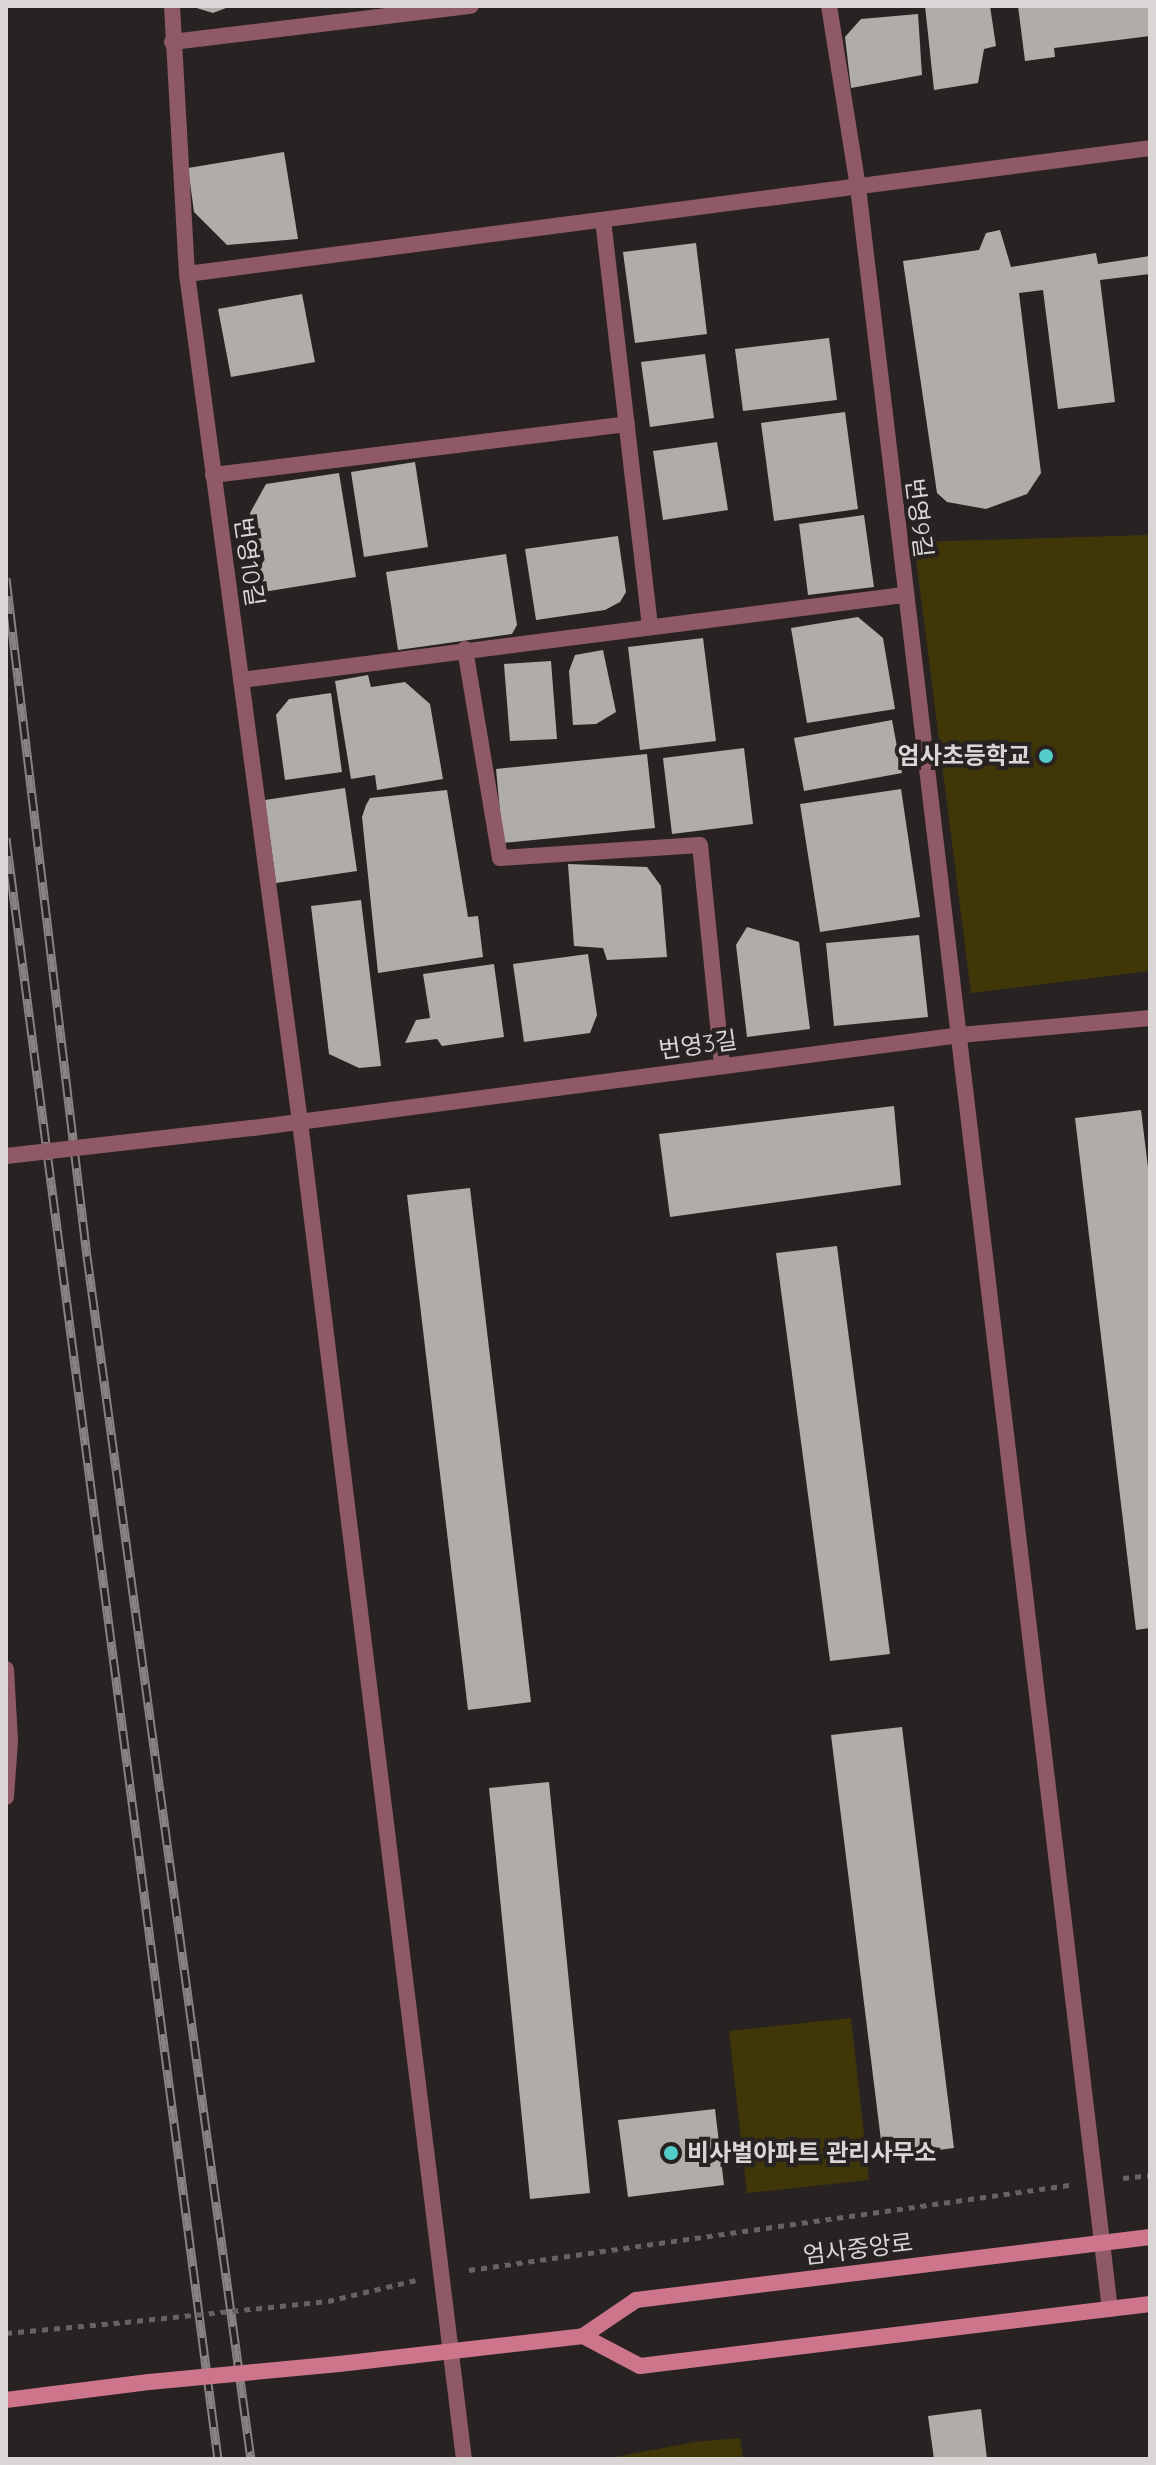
<!DOCTYPE html>
<meta charset="utf-8">
<style>
body{margin:0}
#map{position:relative;width:1156px;height:2465px;overflow:hidden;background:#282322;font-family:Quicksand,"Noto Sans KR",sans-serif}
div>[style]{position:absolute}
[style*='--x']{left:calc(var(--x)*1px);top:calc(var(--y)*1px);width:calc(var(--w)*1px);rotate:calc(var(--a)*1deg)}
.green>*{inset:0;background:#403708}
.building>*{inset:0;background:#b0aca8}
.path>*{height:5px;margin-top:-2.5px;transform-origin:0;background:repeating-linear-gradient(90deg,#676362 0 6px,transparent 0 12px)}
.street>*{height:16px;margin:-8px;padding:0 8px;transform-origin:8px;border-radius:8px;background:#8f5966}
.secondary>*{height:16px;margin:-8px;padding:0 8px;transform-origin:8px;border-radius:8px;background:#cc758b}
.rail>*{height:9px;margin-top:-4.5px;transform-origin:0;background:repeating-linear-gradient(90deg,#282322 0 18px,#878382 0 36px);box-sizing:border-box;border-block:2px solid #878382}
.path-bridge>*{height:5px;margin-top:-2.5px;transform-origin:0;background:repeating-linear-gradient(90deg,#676362 0 6px,transparent 0 12px)}
.street-bridge>*{height:16px;margin:-8px;padding:0 8px;transform-origin:8px;border-radius:8px;background:#8f5966}
.secondary-bridge>*{height:16px;margin:-8px;padding:0 8px;transform-origin:8px;border-radius:8px;background:#cc758b}
.dots>*{width:22px;height:22px;translate:-50% -50%;box-sizing:border-box;border:4px solid #282322;border-radius:50%}
span{translate:-50% -50%;white-space:nowrap;text-align:center;line-height:1.15;-webkit-text-stroke:8px #282322;paint-order:stroke}
.street-label{font-size:24px;color:#d9d6d5}
.poi-label{font-size:24px;color:#d9d6d5;font-weight:700}
.right{translate:-100% -50%;text-align:right}
.left{translate:0 -50%;text-align:left}
.frame{position:absolute;inset:0;border:8px solid #d9d6d5;pointer-events:none}
</style>
<div id="map">
<div class="green">
<i style="clip-path:polygon(1150px 535px,1150px 971px,971px 993px,914px 542px)"></i>
<i style="clip-path:polygon(851px 2018px,869px 2180px,747px 2193px,729px 2031px)"></i>
<i style="clip-path:polygon(740px 2438px,743px 2459px,604px 2459px,695px 2442px)"></i>
</div>
<div class="building">
<i style="clip-path:polygon(190px 6px,231px 6px,213px 13px)"></i>
<i style="clip-path:polygon(925px 6px,990px 6px,996px 46px,984px 49px,978px 83px,934px 90px)"></i>
<i style="clip-path:polygon(1018px 6px,1150px 6px,1150px 36px,1054px 48px,1055px 57px,1025px 61px)"></i>
<i style="clip-path:polygon(918px 14px,922px 75px,851px 88px,845px 37px,861px 19px)"></i>
<i style="clip-path:polygon(284px 152px,298px 239px,227px 245px,194px 212px,188px 168px)"></i>
<i style="clip-path:polygon(1000px 230px,1011px 267px,1096px 253px,1098px 264px,1150px 256px,1150px 274px,1100px 280px,1115px 402px,1058px 409px,1043px 290px,1019px 293px,1041px 473px,1027px 494px,986px 509px,947px 502px,937px 493px,903px 261px,979px 250px,986px 233px)"></i>
<i style="clip-path:polygon(696px 243px,707px 334px,635px 343px,623px 252px)"></i>
<i style="clip-path:polygon(302px 294px,315px 362px,231px 377px,218px 309px)"></i>
<i style="clip-path:polygon(829px 338px,837px 400px,743px 411px,735px 349px)"></i>
<i style="clip-path:polygon(705px 354px,714px 418px,650px 427px,641px 362px)"></i>
<i style="clip-path:polygon(845px 412px,858px 509px,774px 521px,761px 423px)"></i>
<i style="clip-path:polygon(717px 442px,728px 510px,663px 520px,653px 451px)"></i>
<i style="clip-path:polygon(415px 462px,428px 547px,364px 557px,351px 472px)"></i>
<i style="clip-path:polygon(339px 473px,356px 577px,263px 592px,250px 513px,266px 484px)"></i>
<i style="clip-path:polygon(864px 515px,874px 587px,808px 595px,799px 524px)"></i>
<i style="clip-path:polygon(618px 536px,626px 592px,620px 602px,605px 610px,536px 620px,525px 549px)"></i>
<i style="clip-path:polygon(506px 554px,517px 625px,512px 634px,398px 650px,386px 572px)"></i>
<i style="clip-path:polygon(858px 617px,883px 638px,895px 709px,807px 723px,791px 628px)"></i>
<i style="clip-path:polygon(703px 638px,716px 741px,640px 750px,628px 647px)"></i>
<i style="clip-path:polygon(603px 650px,616px 712px,596px 724px,573px 725px,569px 671px,575px 655px)"></i>
<i style="clip-path:polygon(551px 661px,557px 739px,510px 741px,504px 664px)"></i>
<i style="clip-path:polygon(368px 675px,371px 687px,405px 682px,430px 704px,443px 779px,377px 790px,375px 775px,351px 779px,335px 681px)"></i>
<i style="clip-path:polygon(331px 693px,342px 772px,285px 780px,276px 715px,289px 699px)"></i>
<i style="clip-path:polygon(892px 720px,902px 773px,804px 791px,794px 738px)"></i>
<i style="clip-path:polygon(744px 748px,753px 824px,672px 834px,663px 758px)"></i>
<i style="clip-path:polygon(647px 754px,655px 828px,503px 843px,496px 769px)"></i>
<i style="clip-path:polygon(345px 788px,357px 871px,276px 883px,265px 800px)"></i>
<i style="clip-path:polygon(901px 789px,920px 917px,820px 932px,800px 804px)"></i>
<i style="clip-path:polygon(447px 790px,468px 917px,478px 916px,483px 957px,378px 973px,362px 817px,366px 805px,370px 798px)"></i>
<i style="clip-path:polygon(568px 864px,647px 867px,661px 886px,667px 957px,607px 960px,603px 948px,574px 946px)"></i>
<i style="clip-path:polygon(361px 900px,381px 1066px,359px 1068px,329px 1054px,311px 906px)"></i>
<i style="clip-path:polygon(747px 927px,799px 942px,810px 1029px,747px 1037px,736px 945px)"></i>
<i style="clip-path:polygon(919px 935px,928px 1017px,834px 1026px,826px 943px)"></i>
<i style="clip-path:polygon(588px 954px,597px 1015px,590px 1033px,524px 1042px,513px 964px)"></i>
<i style="clip-path:polygon(494px 964px,504px 1037px,442px 1046px,437px 1039px,405px 1043px,416px 1020px,430px 1018px,423px 974px)"></i>
<i style="clip-path:polygon(894px 1106px,901px 1185px,670px 1217px,659px 1134px)"></i>
<i style="clip-path:polygon(1141px 1110px,1150px 1184px,1150px 1628px,1136px 1630px,1075px 1118px)"></i>
<i style="clip-path:polygon(470px 1188px,531px 1702px,468px 1710px,407px 1195px)"></i>
<i style="clip-path:polygon(837px 1246px,890px 1654px,830px 1661px,776px 1253px)"></i>
<i style="clip-path:polygon(902px 1727px,954px 2148px,883px 2157px,831px 1735px)"></i>
<i style="clip-path:polygon(549px 1782px,590px 2193px,530px 2199px,489px 1788px)"></i>
<i style="clip-path:polygon(715px 2109px,724px 2185px,628px 2197px,618px 2120px)"></i>
<i style="clip-path:polygon(981px 2409px,987px 2459px,934px 2459px,928px 2416px)"></i>
</div>
<div class="path">
<i style="--x:1123;--y:2178;--w:27;--a:-6"></i>
<i style="--x:469;--y:2270;--w:606;--a:-8.06"></i>
<i style="--x:328;--y:2301;--w:90;--a:-13.4"></i>
<i style="--x:6;--y:2333;--w:120;--a:-5.3"></i>
</div>
<div class="street">
<i style="--x:172;--y:6;--w:268;--a:86.8"></i>
<i style="--x:187;--y:274;--w:855;--a:82.41"></i>
<i style="--x:300;--y:1122;--w:1347;--a:83.01"></i>
<i style="--x:829;--y:6;--w:183;--a:80.9"></i>
<i style="--x:858;--y:187;--w:2137;--a:83.23"></i>
<i style="--x:172;--y:42;--w:301;--a:-6.9"></i>
<i style="--x:603;--y:220;--w:409;--a:83.4"></i>
<i style="--x:187;--y:274;--w:971;--a:-7.45"></i>
<i style="--x:213;--y:475;--w:417;--a:-7"></i>
<i style="--x:465;--y:649;--w:212;--a:80.5"></i>
<i style="--x:500;--y:858;--w:200;--a:-3.7"></i>
<i style="--x:700;--y:845;--w:221;--a:84.3"></i>
<i style="--x:241;--y:680;--w:668;--a:-7.31"></i>
<i style="--x:253;--y:1128;--w:713;--a:-7.49"></i>
<i style="--x:960;--y:1035;--w:191;--a:-5.1"></i>
<i style="--x:6;--y:1669;--w:72;--a:86.8"></i>
<i style="--x:10;--y:1741;--w:56;--a:94.1"></i>
</div>
<div class="secondary">
<i style="--x:583;--y:2336;--w:64;--a:27.8"></i>
<i style="--x:640;--y:2366;--w:514;--a:-6.93"></i>
<i style="--x:339;--y:2364;--w:246;--a:-6.5"></i>
<i style="--x:583;--y:2336;--w:64;--a:-34.2"></i>
<i style="--x:636;--y:2300;--w:518;--a:-6.99"></i>
<i style="--x:6;--y:2400;--w:144;--a:-7.2"></i>
</div>
<div class="rail">
<i style="--x:6;--y:578;--w:683;--a:83.19"></i>
<i style="--x:87;--y:1256;--w:1214;--a:82.24"></i>
<i style="--x:6;--y:838;--w:1635;--a:82.55"></i>
</div>
<div class="path-bridge">
<i style="--x:125;--y:2322;--w:204;--a:-5.9"></i>
</div>
<div class="street-bridge">
<i style="--x:6;--y:1156;--w:249;--a:-6.5"></i>
</div>
<div class="secondary-bridge">
<i style="--x:149;--y:2382;--w:191;--a:-5.4"></i>
</div>
<div class="dots">
<i style="left:1046px;top:756px;background:#53cdca"></i>
<i style="left:671px;top:2153px;background:#53cdca"></i>
</div>
<div class="street-label">
<span style="left:919px;top:518px;rotate:83deg">번영9길</span>
<span style="left:249px;top:562px;rotate:82deg">번영10길</span>
<span style="left:698px;top:1045px;rotate:-8deg">번영3길</span>
<span style="left:858px;top:2249px;rotate:-7deg">엄사중앙로</span>
</div>
<div class="poi-label">
<span class="right" style="left:1030px;top:756px">엄사초등학교</span>
<span class="left" style="left:687px;top:2153px">비사벌아파트 관리사무소</span>
</div>
<div class="frame"></div>
</div>
